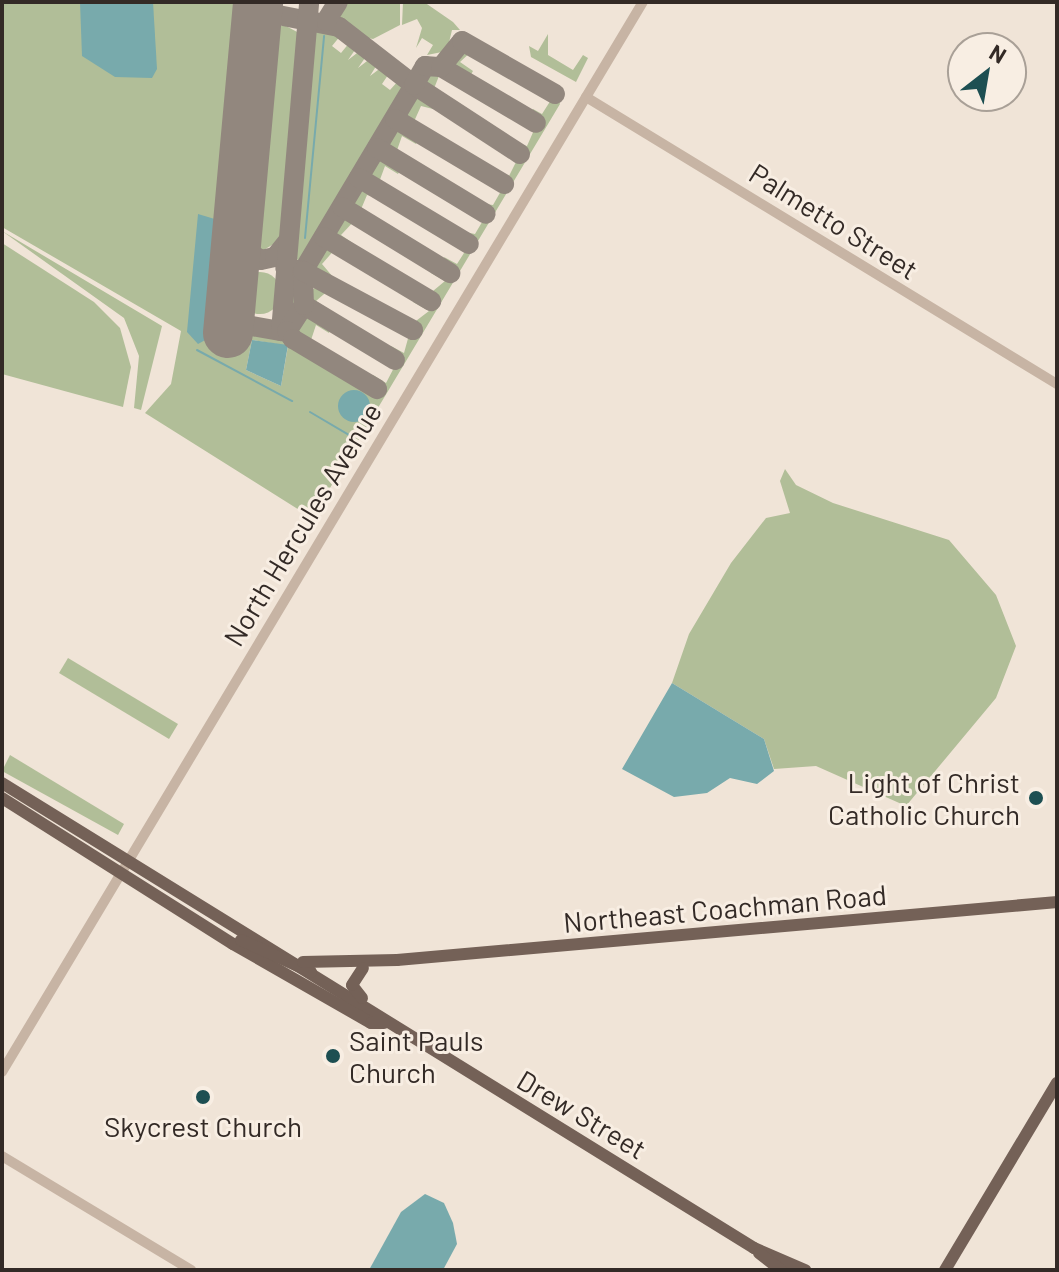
<!DOCTYPE html>
<style>
body{margin:0}
#map{position:relative;width:1059px;height:1272px;overflow:hidden;background:#f0e4d7;font-family:Barlow,sans-serif}
div>[style]{position:absolute}
[style*='--x']{left:calc(var(--x)*1px);top:calc(var(--y)*1px);width:calc(var(--w)*1px);rotate:calc(var(--a)*1deg)}
.green>*{inset:0;background:#b1be98}
.round{border-radius:50%}
.water>*{inset:0;background:#78aaac}
.stream>*{height:2px;margin:-1px;padding:0 1px;transform-origin:1px;border-radius:1px;background:#78aaac}
.taxiway>*{height:20px;margin:-10px;padding:0 10px;transform-origin:10px;border-radius:10px;background:#92877e}
.runway>*{height:50px;margin:-25px;padding:0 25px;transform-origin:25px;border-radius:25px;background:#92877e}
.minor>*{height:10px;margin:-5px;padding:0 5px;transform-origin:5px;border-radius:5px;background:#c7b4a4}
.major>*{height:12px;margin:-6px;padding:0 6px;transform-origin:6px;border-radius:6px;background:#746157}
.dots>*{width:22px;height:22px;translate:-50% -50%;box-sizing:border-box;border:4px solid #f8eee3;border-radius:50%}
span{translate:-50% -50%;white-space:nowrap;text-align:center;line-height:1.15;-webkit-text-stroke:6px #f8eee3;paint-order:stroke}
.street-label{font-size:28px;color:#332a26}
.poi-label{font-size:28px;color:#332a26}
.right{translate:-100% -50%;text-align:right}
.left{translate:0 -50%;text-align:left}
.frame{position:absolute;inset:0;border:4px solid #332a26;pointer-events:none}
.north{position:absolute;left:947px;top:32px;width:80px;height:80px;box-sizing:border-box;background:#f8eee3;border:2px solid #a9a097;border-radius:50%;rotate:31deg;font-size:22px;font-weight:700;line-height:32px;text-align:center;color:#332a26}
.north::after{content:'';display:block;margin:auto;width:28px;height:36px;background:#1d4f52;clip-path:polygon(50% 0,100% 100%,50% 72%,0 100%)}
</style>
<div id="map">
<div class="green">
<i style="clip-path:polygon(evenodd,2px 2px,245px 2px,214px 332px,286px 339px,376px 393px,373px 375px,386px 383px,398px 360px,391px 346px,404px 353px,412px 324px,429px 311px,413px 302px,433px 303px,433px 291px,445px 281px,431px 273px,435px 267px,450px 274px,444px 257px,457px 264px,471px 242px,460px 231px,475px 234px,488px 212px,478px 203px,493px 205px,505px 184px,494px 172px,509px 176px,521px 152px,511px 143px,527px 146px,538px 121px,529px 115px,533px 109px,542px 114px,556px 92px,465px 33px,555px 86px,560px 104px,312px 518px,145px 413px,171px 384px,181px 331px,2px 227px,2px 2px,252px 340px,288px 346px,281px 386px,246px 370px,252px 340px)"></i>
<i style="clip-path:polygon(342px 2px,400px 2px,400px 25px,373px 39px,358px 36px,335px 17px)"></i>
<i style="clip-path:polygon(403px 2px,424px 2px,453px 22px,460px 30px,452px 30px,447px 51px,427px 55px,433px 45px,422px 38px,416px 48px,422px 28px,417px 19px,402px 25px)"></i>
<i style="clip-path:polygon(284px 25px,301px 34px,282px 239px,262px 251px,248px 239px,267px 31px)"></i>
<i style="clip-path:polygon(328px 28px,341px 35px,332px 46px,341px 53px,350px 42px,357px 47px,348px 60px,361px 50px,367px 55px,358px 68px,371px 58px,378px 63px,370px 76px,382px 67px,390px 72px,382px 84px,390px 90px,399px 80px,403px 88px,301px 262px,291px 255px,312px 33px)"></i>
<i style="clip-path:polygon(548px 34px,548px 55px,573px 70px,583px 55px,588px 58px,576px 82px,531px 57px,529px 46px,538px 51px)"></i>
<i style="clip-path:polygon(465px 45px,473px 50px,460px 62px,473px 71px,469px 78px,446px 63px)"></i>
<i style="clip-path:polygon(435px 66px,454px 81px,439px 76px,431px 96px,420px 83px)"></i>
<i style="clip-path:polygon(417px 94px,437px 110px,421px 106px,412px 126px,401px 114px)"></i>
<i style="clip-path:polygon(399px 125px,419px 139px,416px 144px,402px 136px,395px 156px,383px 143px)"></i>
<i style="clip-path:polygon(382px 155px,401px 168px,398px 174px,385px 166px,378px 185px,366px 172px)"></i>
<i style="clip-path:polygon(362px 183px,382px 198px,367px 195px,359px 214px,348px 201px)"></i>
<i style="clip-path:polygon(346px 214px,356px 219px,341px 235px,354px 244px,349px 248px,330px 231px)"></i>
<i style="clip-path:polygon(2px 231px,162px 326px,141px 410px,134px 408px,139px 356px,124px 318px)"></i>
<i style="clip-path:polygon(2px 243px,94px 302px,120px 328px,131px 367px,123px 407px,2px 374px)"></i>
<i style="clip-path:polygon(322px 245px,336px 248px,322px 264px,333px 277px,314px 267px)"></i>
<i class="round" style="left:239px;top:272px;width:42px;height:42px"></i>
<i style="clip-path:polygon(295px 280px,301px 296px,286px 323px,289px 285px)"></i>
<i style="clip-path:polygon(323px 280px,331px 288px,316px 301px,330px 310px,327px 314px,307px 295px)"></i>
<i style="clip-path:polygon(305px 311px,331px 325px,329px 333px,316px 325px,310px 343px,295px 336px)"></i>
<i style="clip-path:polygon(785px 469px,796px 485px,833px 503px,949px 540px,996px 595px,1016px 646px,996px 698px,906px 806px,816px 766px,774px 769px,764px 739px,672px 683px,689px 634px,731px 563px,766px 518px,790px 513px,780px 481px)"></i>
<i style="clip-path:polygon(68px 658px,178px 724px,169px 739px,59px 673px)"></i>
<i style="clip-path:polygon(10px 755px,124px 824px,118px 835px,2px 771px)"></i>
</div>
<div class="water">
<i style="clip-path:polygon(80px 2px,153px 2px,157px 69px,152px 78px,115px 77px,82px 56px)"></i>
<i style="clip-path:polygon(198px 214px,218px 220px,207px 339px,198px 344px,187px 332px)"></i>
<i style="clip-path:polygon(252px 340px,288px 345px,281px 386px,246px 370px)"></i>
<i class="round" style="left:338px;top:390px;width:32px;height:32px"></i>
<i style="clip-path:polygon(672px 683px,764px 739px,774px 771px,757px 784px,730px 778px,707px 793px,674px 797px,622px 769px)"></i>
<i style="clip-path:polygon(425px 1194px,444px 1203px,453px 1223px,457px 1244px,443px 1270px,369px 1270px,401px 1212px)"></i>
</div>
<div class="stream">
<i style="--x:326;--y:4;--w:2;--a:-90"></i>
<i style="--x:305;--y:238;--w:203;--a:-84.6"></i>
<i style="--x:197;--y:350;--w:108;--a:28.2"></i>
<i style="--x:310;--y:412;--w:51;--a:30.6"></i>
</div>
<div class="taxiway">
<i style="--x:263;--y:2;--w:16;--a:50"></i>
<i style="--x:273;--y:14;--w:67;--a:11.1"></i>
<i style="--x:339;--y:27;--w:95;--a:37.7"></i>
<i style="--x:414;--y:85;--w:217;--a:120.8"></i>
<i style="--x:303;--y:271;--w:18;--a:-171"></i>
<i style="--x:326;--y:21;--w:22;--a:-58"></i>
<i style="--x:441;--y:67;--w:110;--a:30.5"></i>
<i style="--x:395;--y:119;--w:127;--a:30.8"></i>
<i style="--x:377;--y:148;--w:127;--a:31.2"></i>
<i style="--x:520;--y:154;--w:126;--a:-146.9"></i>
<i style="--x:414;--y:85;--w:22;--a:-60"></i>
<i style="--x:425;--y:66;--w:16;--a:4"></i>
<i style="--x:441;--y:67;--w:33;--a:-51"></i>
<i style="--x:462;--y:41;--w:107;--a:29.7"></i>
<i style="--x:359;--y:178;--w:128;--a:31"></i>
<i style="--x:342;--y:207;--w:127;--a:31.4"></i>
<i style="--x:236;--y:233;--w:16;--a:68"></i>
<i style="--x:242;--y:248;--w:22;--a:32"></i>
<i style="--x:261;--y:260;--w:14;--a:-12"></i>
<i style="--x:275;--y:257;--w:19;--a:-51"></i>
<i style="--x:324;--y:237;--w:125;--a:30.9"></i>
<i style="--x:230;--y:301;--w:29;--a:56"></i>
<i style="--x:246;--y:325;--w:36;--a:10"></i>
<i style="--x:281;--y:331;--w:330;--a:-85.1"></i>
<i style="--x:304;--y:305;--w:31;--a:123"></i>
<i style="--x:287;--y:331;--w:10;--a:53"></i>
<i style="--x:293;--y:339;--w:98;--a:30.8"></i>
<i style="--x:395;--y:360;--w:106;--a:-148.9"></i>
<i style="--x:304;--y:305;--w:34;--a:-92"></i>
<i style="--x:303;--y:271;--w:125;--a:28.2"></i>
</div>
<div class="runway">
<i style="--x:228;--y:333;--w:332;--a:-84.8"></i>
</div>
<div class="minor">
<i style="--x:586;--y:97;--w:552;--a:31.36"></i>
<i style="--x:2;--y:1072;--w:1247;--a:-59.08"></i>
<i style="--x:2;--y:1156;--w:221;--a:31.1"></i>
</div>
<div class="major">
<i style="--x:2;--y:783;--w:884;--a:31.73"></i>
<i style="--x:754;--y:1248;--w:56;--a:23.3"></i>
<i style="--x:2;--y:798;--w:273;--a:32.3"></i>
<i style="--x:233;--y:944;--w:159;--a:29.8"></i>
<i style="--x:371;--y:1023;--w:13;--a:0"></i>
<i style="--x:241;--y:940;--w:77;--a:24.6"></i>
<i style="--x:303;--y:962;--w:94;--a:-1.2"></i>
<i style="--x:397;--y:960;--w:663;--a:-5.02"></i>
<i style="--x:362;--y:998;--w:16;--a:-128"></i>
<i style="--x:352;--y:985;--w:20;--a:-57"></i>
<i style="--x:759;--y:1253;--w:28;--a:38"></i>
<i style="--x:945;--y:1270;--w:218;--a:-59.1"></i>
</div>
<div class="dots">
<i style="left:1036px;top:798px;background:#1d4f52"></i>
<i style="left:333px;top:1056px;background:#1d4f52"></i>
<i style="left:203px;top:1097px;background:#1d4f52"></i>
</div>
<div class="street-label">
<span style="left:834px;top:221px;rotate:32deg">Palmetto Street</span>
<span style="left:302px;top:524px;rotate:-59deg">North Hercules Avenue</span>
<span style="left:725px;top:908px;rotate:-5deg">Northeast Coachman Road</span>
<span style="left:582px;top:1114px;rotate:31deg">Drew Street</span>
</div>
<div class="poi-label">
<span class="right" style="left:1020px;top:798px">Light of Christ<br>Catholic Church</span>
<span class="left" style="left:349px;top:1056px">Saint Pauls<br>Church</span>
<span style="left:203px;top:1126px">Skycrest Church</span>
</div>
<div class="frame"></div>
<div class="north">N</div>
</div>
